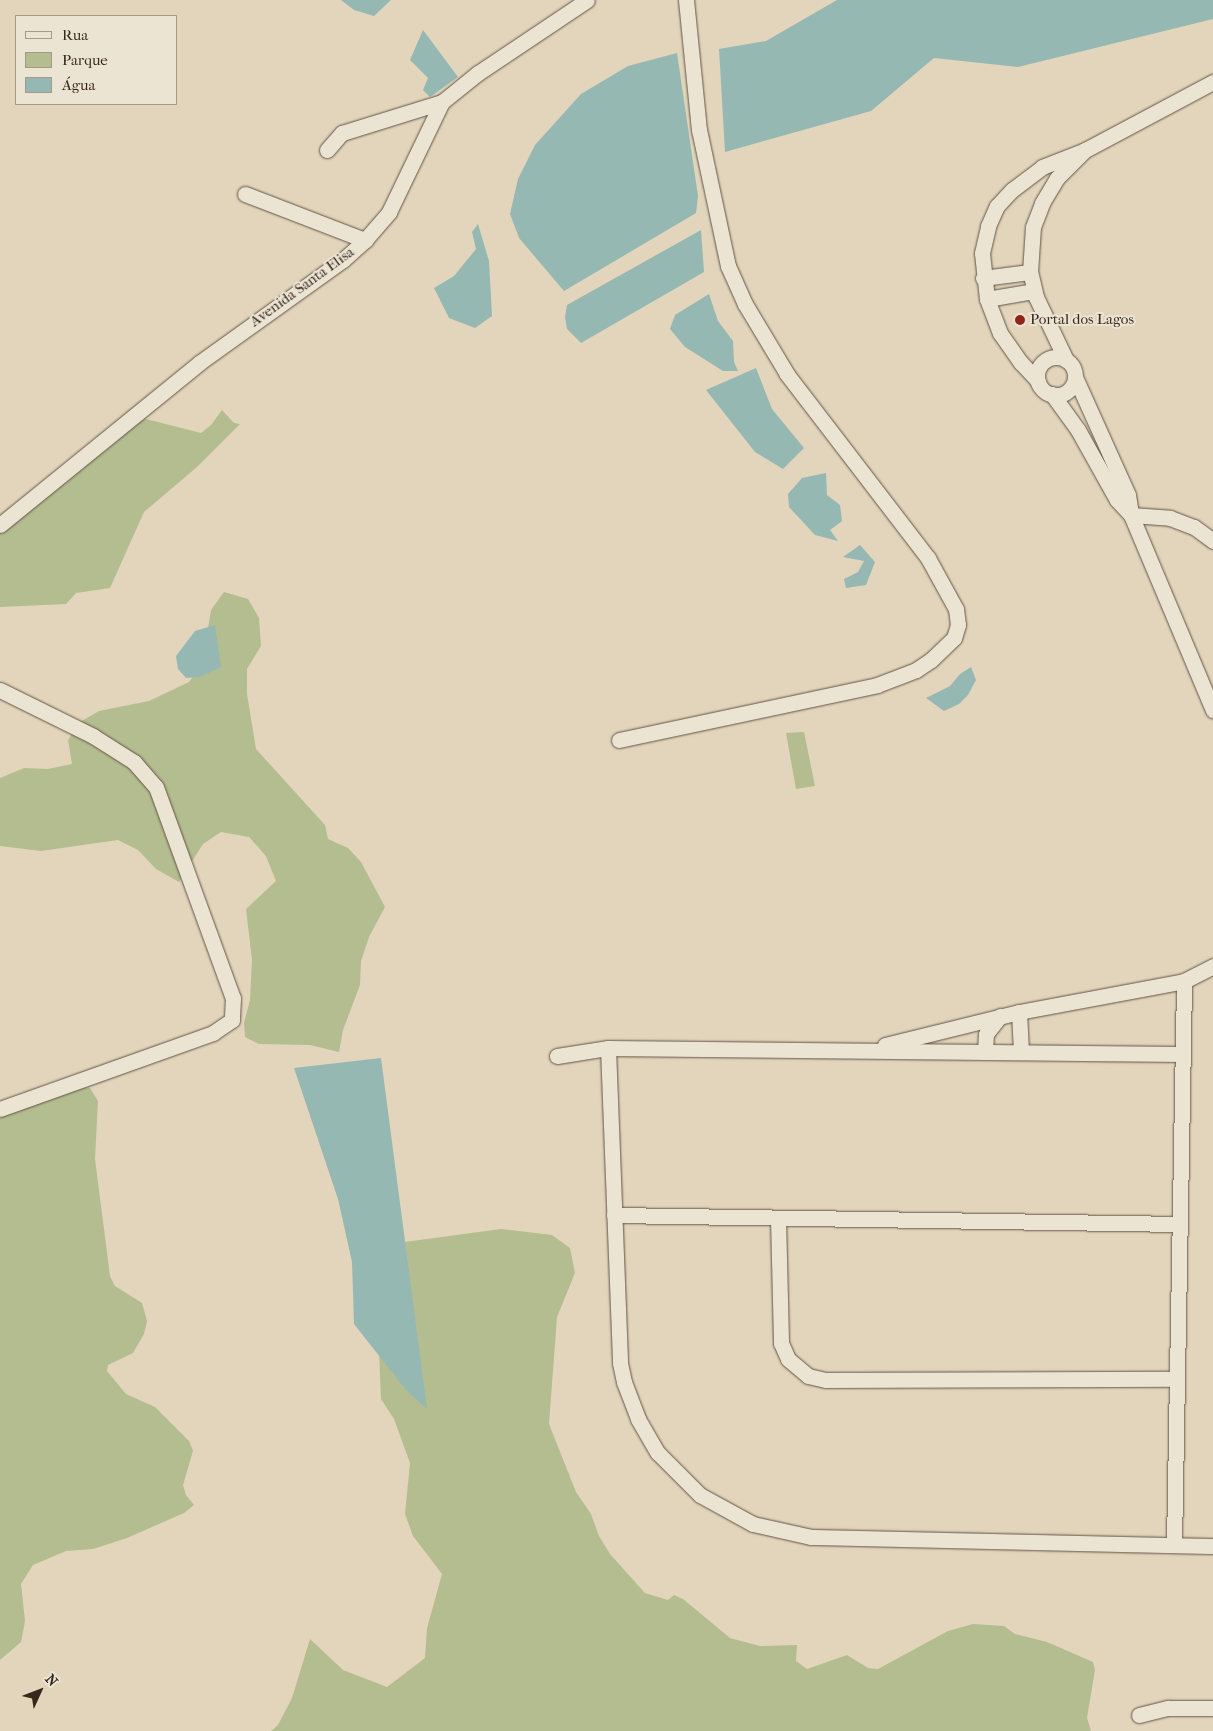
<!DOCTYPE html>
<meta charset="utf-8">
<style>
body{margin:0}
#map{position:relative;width:1213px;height:1731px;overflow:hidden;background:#e2d5bb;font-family:"IM FELL French Canon",serif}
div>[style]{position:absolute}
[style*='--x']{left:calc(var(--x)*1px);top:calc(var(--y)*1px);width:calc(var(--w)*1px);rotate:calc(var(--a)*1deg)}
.green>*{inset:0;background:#b4bd8f}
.water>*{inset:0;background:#95b8b3}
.roads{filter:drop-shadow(0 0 1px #625345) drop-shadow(0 0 1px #625345)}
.street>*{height:15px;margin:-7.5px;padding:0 7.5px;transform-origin:7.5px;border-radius:7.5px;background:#ece4d3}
.street>.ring{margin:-7.5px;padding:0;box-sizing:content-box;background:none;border:15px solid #ece4d3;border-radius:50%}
.dots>*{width:14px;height:14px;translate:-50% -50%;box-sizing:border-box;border:2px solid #ece4d3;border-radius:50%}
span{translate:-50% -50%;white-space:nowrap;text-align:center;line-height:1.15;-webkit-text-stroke:4px #ece4d3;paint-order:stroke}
.street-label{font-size:15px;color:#37281e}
.poi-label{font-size:15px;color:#37281e}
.left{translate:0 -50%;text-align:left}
.legend{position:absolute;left:15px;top:15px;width:162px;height:90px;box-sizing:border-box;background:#ece4d3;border:1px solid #a4998b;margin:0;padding:6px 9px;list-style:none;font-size:15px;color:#37281e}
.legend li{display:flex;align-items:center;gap:10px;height:25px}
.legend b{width:25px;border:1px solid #a4998b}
.north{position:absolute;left:15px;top:1666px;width:50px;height:50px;-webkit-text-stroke:4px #ece4d3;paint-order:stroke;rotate:47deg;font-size:14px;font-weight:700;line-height:20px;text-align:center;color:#37281e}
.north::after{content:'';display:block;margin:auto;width:18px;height:22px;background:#37281e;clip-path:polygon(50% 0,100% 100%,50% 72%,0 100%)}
</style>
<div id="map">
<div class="green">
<i style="clip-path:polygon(222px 410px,234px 423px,240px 424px,197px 467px,144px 512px,110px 588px,76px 593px,66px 604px,0 607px,0 529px,134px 422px,146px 419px,201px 433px,211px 425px)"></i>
<i style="clip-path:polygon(224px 592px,248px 599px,259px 618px,261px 646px,247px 669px,247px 694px,256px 749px,325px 825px,328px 839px,348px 848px,361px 862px,385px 907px,369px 937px,361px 961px,360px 985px,343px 1030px,339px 1052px,310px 1045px,259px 1044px,245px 1037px,244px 1023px,250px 1000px,252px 960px,246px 909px,276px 881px,266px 856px,249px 837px,221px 832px,203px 844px,179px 882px,156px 869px,138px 850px,118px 840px,41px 851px,0 846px,0 778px,24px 768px,48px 769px,72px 764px,68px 740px,80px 722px,99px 711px,149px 701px,189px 682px,202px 664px,211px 610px)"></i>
<i style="clip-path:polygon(804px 732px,815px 786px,796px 789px,786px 733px)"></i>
<i style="clip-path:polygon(81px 1086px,90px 1088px,98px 1101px,95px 1159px,110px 1276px,115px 1286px,142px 1303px,147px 1321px,144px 1334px,133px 1353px,108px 1365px,107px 1371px,126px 1394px,155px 1407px,189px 1441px,193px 1451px,183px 1485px,186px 1495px,194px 1505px,184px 1513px,127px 1538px,93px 1549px,66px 1551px,33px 1565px,21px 1584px,25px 1621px,21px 1642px,0 1660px,0 1103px)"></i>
<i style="clip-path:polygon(501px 1229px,552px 1235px,570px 1248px,575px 1273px,557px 1317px,549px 1424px,576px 1492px,591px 1514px,599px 1536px,610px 1554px,645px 1593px,668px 1600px,674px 1595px,683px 1599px,730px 1638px,760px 1646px,797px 1645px,796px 1661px,807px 1669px,847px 1655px,868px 1668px,878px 1669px,948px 1631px,973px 1624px,1004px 1626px,1015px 1634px,1047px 1642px,1093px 1662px,1095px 1670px,1087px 1718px,1091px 1731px,271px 1731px,278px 1725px,292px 1698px,310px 1639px,343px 1670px,387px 1687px,425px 1658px,427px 1628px,442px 1574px,413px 1536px,405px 1514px,410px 1463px,394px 1419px,381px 1399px,377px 1305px,397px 1243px)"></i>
</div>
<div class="water">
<i style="clip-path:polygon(341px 0,391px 0,374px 16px,354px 10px)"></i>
<i style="clip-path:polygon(837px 0,1213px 0,1213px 19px,1018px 67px,934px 58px,871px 111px,725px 152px,719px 49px,766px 41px)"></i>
<i style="clip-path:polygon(423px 30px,458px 77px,430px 97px,423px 90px,428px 78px,410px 60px)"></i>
<i style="clip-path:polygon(677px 53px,698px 196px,696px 213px,564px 291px,519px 238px,510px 214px,518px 179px,535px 145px,581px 94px,628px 66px)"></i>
<i style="clip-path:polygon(478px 224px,489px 261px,492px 316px,475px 328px,449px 318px,434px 288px,454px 276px,476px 249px,472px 232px)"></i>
<i style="clip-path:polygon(701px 230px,704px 272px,581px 343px,567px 329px,565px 317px,567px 305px)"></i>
<i style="clip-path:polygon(709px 294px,718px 321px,733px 341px,734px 362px,738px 371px,723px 371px,685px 347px,670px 329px,675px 315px)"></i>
<i style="clip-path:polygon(756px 368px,772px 409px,804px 448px,783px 469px,755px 452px,706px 390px)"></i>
<i style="clip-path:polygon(826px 473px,827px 495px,840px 505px,842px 521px,830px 530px,838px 541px,815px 535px,789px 507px,788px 494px,802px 478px)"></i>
<i style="clip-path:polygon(860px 545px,875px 562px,866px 585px,846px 588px,844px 579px,858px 572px,864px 561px,843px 557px)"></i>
<i style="clip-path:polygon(215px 625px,221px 667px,200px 677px,186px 678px,178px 669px,176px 656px,195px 631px)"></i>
<i style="clip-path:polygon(971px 667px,976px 680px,968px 695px,959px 704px,944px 711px,926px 698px,950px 686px,960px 674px)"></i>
<i style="clip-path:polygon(381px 1058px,427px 1409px,406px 1390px,354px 1324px,352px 1262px,338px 1199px,294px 1068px)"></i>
</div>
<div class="roads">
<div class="street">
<i style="--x:327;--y:150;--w:23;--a:-49"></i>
<i style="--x:342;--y:133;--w:105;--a:-17.2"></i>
<i style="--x:245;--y:194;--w:129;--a:21"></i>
<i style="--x:983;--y:278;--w:47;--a:-7.3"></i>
<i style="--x:987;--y:299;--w:48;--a:-9.7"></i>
<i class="ring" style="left:1037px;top:357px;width:23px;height:23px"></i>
<i style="--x:1066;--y:360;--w:70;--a:-115.5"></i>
<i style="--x:1036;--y:297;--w:26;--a:-103"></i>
<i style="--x:1030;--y:272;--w:45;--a:-86.2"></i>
<i style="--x:1033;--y:227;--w:26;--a:-69"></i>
<i style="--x:1042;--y:203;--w:29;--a:-59"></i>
<i style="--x:1057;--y:178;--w:40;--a:-45"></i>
<i style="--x:1085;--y:150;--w:145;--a:-28"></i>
<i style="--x:1075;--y:377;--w:129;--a:65.8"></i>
<i style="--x:1128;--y:495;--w:20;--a:81"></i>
<i style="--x:1131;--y:515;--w:212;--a:67.2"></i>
<i style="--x:1038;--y:381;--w:25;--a:-133"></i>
<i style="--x:1021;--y:363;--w:37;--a:-125"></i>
<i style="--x:1000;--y:333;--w:36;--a:-111"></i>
<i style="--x:987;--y:299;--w:46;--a:-96.2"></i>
<i style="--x:982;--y:253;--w:28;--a:-77"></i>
<i style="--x:988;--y:226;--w:22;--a:-66"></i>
<i style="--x:997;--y:206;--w:22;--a:-47"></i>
<i style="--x:1012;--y:190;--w:38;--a:-37"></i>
<i style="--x:1042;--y:167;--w:44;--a:-21.3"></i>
<i style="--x:1052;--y:394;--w:44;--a:54.2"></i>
<i style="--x:1078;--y:430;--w:80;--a:60.9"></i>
<i style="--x:1117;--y:500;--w:21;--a:47"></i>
<i style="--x:1131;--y:515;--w:39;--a:4"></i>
<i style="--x:1170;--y:518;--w:26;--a:21"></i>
<i style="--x:1194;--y:527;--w:24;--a:36"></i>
<i style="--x:0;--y:525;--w:257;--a:-39.1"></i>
<i style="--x:199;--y:363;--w:177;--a:-35.6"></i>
<i style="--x:343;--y:260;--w:30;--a:-42"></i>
<i style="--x:365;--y:240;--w:37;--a:-49"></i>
<i style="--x:389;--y:212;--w:122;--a:-64.3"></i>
<i style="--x:442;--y:102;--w:46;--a:-38.9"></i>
<i style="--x:478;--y:73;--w:131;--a:-33.8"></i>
<i style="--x:0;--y:690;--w:104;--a:26.3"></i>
<i style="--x:93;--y:736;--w:49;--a:32.4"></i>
<i style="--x:134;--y:762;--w:33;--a:49"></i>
<i style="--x:156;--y:787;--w:225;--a:70"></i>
<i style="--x:233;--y:998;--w:22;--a:93"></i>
<i style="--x:232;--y:1020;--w:23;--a:146"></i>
<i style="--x:213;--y:1033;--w:226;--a:160.4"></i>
<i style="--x:619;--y:740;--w:264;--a:-12"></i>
<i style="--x:877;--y:685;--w:42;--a:-21"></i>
<i style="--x:916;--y:670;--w:18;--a:-34"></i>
<i style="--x:931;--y:660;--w:32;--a:-44"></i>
<i style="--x:954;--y:638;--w:14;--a:-73"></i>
<i style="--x:958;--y:625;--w:16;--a:-97"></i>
<i style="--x:956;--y:609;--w:58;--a:-118.8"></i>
<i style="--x:928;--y:558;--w:232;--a:-127.5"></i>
<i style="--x:787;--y:374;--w:82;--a:-121"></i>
<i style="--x:745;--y:304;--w:42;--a:-114.1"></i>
<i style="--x:728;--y:266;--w:139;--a:-102"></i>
<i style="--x:699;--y:130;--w:131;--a:-95.7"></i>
<i style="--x:1019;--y:1012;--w:40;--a:87.1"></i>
<i style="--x:885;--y:1045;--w:138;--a:-13.8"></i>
<i style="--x:1019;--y:1012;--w:168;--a:-10.6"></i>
<i style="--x:1184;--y:981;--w:33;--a:-27"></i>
<i style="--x:608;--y:1048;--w:315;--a:87.8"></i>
<i style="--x:620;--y:1363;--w:19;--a:78"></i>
<i style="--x:624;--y:1382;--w:40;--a:69"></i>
<i style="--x:638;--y:1419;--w:39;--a:60"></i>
<i style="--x:658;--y:1453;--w:59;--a:45"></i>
<i style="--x:700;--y:1495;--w:60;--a:28.7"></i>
<i style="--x:753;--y:1524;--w:59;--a:12.6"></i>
<i style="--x:811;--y:1537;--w:402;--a:1.3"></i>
<i style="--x:985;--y:1052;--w:18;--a:-87"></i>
<i style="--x:986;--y:1034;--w:23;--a:-52"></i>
<i style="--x:557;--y:1056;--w:52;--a:-8.9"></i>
<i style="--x:608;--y:1048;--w:575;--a:0.6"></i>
<i style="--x:614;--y:1215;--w:566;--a:0.91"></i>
<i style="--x:778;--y:1218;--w:125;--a:88.6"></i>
<i style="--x:781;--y:1343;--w:17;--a:66"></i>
<i style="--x:788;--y:1359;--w:26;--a:40"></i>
<i style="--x:808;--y:1376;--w:18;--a:13"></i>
<i style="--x:826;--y:1380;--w:351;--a:-0.2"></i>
<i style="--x:1174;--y:1545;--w:564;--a:-88.98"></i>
<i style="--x:1139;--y:1715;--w:30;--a:-14"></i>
<i style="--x:1168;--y:1708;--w:45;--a:0"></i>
</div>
</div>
<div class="dots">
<i style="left:1020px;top:320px;background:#8f2418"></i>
</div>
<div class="street-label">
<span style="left:302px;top:287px;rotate:-36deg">Avenida Santa Elisa</span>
</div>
<div class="poi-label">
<span class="left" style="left:1030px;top:320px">Portal dos Lagos</span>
</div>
<ul class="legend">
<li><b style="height:6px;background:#ece4d3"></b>Rua</li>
<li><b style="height:14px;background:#b4bd8f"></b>Parque</li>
<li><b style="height:14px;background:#95b8b3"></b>Água</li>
</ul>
<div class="north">N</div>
</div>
